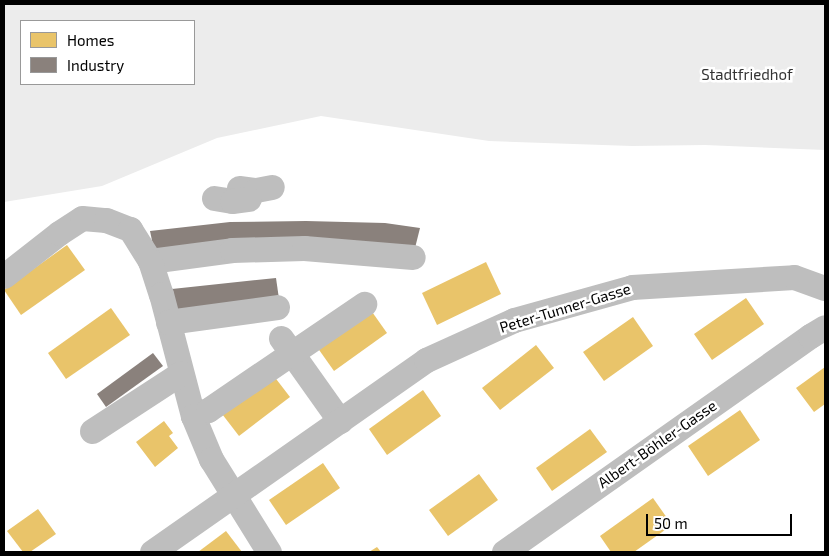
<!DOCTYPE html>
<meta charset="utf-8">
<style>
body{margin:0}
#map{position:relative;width:829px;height:556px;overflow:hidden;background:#fff;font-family:"Exo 2",sans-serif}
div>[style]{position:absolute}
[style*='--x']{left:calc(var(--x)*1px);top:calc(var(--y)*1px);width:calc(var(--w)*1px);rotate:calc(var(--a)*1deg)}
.green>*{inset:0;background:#ececec}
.homes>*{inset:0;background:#e9c46a}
.industry>*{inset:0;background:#8a817c}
.minor>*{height:25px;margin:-12.5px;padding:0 12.5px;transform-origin:12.5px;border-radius:12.5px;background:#bebebe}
span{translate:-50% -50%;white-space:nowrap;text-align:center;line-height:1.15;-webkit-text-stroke:5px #fff;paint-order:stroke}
.park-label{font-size:15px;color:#333}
.street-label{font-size:15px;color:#000}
.frame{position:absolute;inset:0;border:5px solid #000;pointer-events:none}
.legend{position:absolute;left:20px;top:20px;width:175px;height:65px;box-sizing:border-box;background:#fff;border:1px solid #999;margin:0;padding:6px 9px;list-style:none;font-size:15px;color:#000}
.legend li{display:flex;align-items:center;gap:10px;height:25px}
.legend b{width:25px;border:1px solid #999}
.scale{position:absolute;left:646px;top:514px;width:146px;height:22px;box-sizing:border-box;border:2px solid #000;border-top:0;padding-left:6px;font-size:15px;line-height:18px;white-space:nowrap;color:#000;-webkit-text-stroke:4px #fff;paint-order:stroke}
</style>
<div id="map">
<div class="green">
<i style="clip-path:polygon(evenodd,4px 4px,825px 4px,825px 150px,705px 145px,632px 146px,489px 141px,321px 116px,217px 138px,102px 186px,4px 202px,4px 4px,21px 21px,194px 21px,194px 84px,21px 84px,21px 21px)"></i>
</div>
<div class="homes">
<i style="clip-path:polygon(67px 245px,85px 270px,21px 315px,4px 290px)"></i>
<i style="clip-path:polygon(486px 262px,501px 294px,437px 325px,422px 293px)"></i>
<i style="clip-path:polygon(746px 298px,764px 324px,712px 360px,694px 334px)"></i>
<i style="clip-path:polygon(111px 308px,130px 335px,66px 379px,48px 353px)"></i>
<i style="clip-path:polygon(370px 309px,387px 333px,334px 371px,317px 347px)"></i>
<i style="clip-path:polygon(633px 317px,653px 346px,604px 381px,583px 352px)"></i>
<i style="clip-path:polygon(536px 345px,554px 368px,500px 410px,482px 388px)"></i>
<i style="clip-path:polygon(825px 367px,825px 404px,814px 412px,796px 388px)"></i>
<i style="clip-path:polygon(270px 371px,290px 397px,239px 436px,219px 410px)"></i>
<i style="clip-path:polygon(423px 390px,441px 416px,387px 455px,369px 429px)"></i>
<i style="clip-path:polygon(740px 410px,760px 440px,708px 476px,688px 446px)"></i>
<i style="clip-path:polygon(164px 421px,173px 433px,169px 436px,178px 448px,155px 467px,136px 442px)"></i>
<i style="clip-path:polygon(590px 429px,607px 452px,552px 491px,536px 468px)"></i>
<i style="clip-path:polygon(323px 463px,340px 488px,286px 525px,269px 500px)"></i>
<i style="clip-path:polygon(479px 474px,498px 500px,448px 536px,429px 510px)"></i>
<i style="clip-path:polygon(653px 498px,672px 525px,634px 552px,611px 552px,600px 536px)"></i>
<i style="clip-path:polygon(38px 509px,56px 534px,30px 552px,23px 552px,7px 531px)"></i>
<i style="clip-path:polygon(226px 531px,242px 552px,198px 552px)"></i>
<i style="clip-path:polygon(377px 547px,381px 552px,369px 552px)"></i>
</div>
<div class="industry">
<i style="clip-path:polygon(306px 221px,385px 223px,420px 228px,415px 248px,154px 250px,150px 231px,230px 222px)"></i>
<i style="clip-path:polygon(276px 278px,279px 299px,174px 310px,172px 289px)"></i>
<i style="clip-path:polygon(153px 353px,163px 366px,106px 407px,97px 394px)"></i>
</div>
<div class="minor">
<i style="--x:239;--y:188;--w:17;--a:7"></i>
<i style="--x:256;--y:190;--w:16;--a:-11"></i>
<i style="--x:214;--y:198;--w:18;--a:9"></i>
<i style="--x:232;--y:201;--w:17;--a:-7"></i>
<i style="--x:150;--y:261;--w:83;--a:-7.6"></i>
<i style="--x:232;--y:250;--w:72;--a:-1.6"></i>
<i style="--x:304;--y:248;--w:109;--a:4.7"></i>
<i style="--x:4;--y:276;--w:70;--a:-38"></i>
<i style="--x:59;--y:233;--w:27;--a:-33"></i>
<i style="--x:82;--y:218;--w:24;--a:5"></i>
<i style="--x:106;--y:220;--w:26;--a:21"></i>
<i style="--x:130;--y:229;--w:38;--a:58"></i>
<i style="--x:150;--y:261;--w:35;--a:72"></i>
<i style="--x:161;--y:294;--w:126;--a:75.3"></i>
<i style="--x:193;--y:416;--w:47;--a:67.3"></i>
<i style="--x:211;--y:459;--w:110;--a:58.1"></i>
<i style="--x:168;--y:322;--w:110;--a:-7.8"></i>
<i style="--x:281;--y:338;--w:102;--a:54.6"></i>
<i style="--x:193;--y:416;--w:16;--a:-22"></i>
<i style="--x:208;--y:410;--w:189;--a:-34.2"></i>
<i style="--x:92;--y:431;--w:106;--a:-33.1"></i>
<i style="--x:152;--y:552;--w:335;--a:-35"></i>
<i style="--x:426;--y:360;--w:97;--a:-24.4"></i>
<i style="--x:514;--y:320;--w:123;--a:-15.6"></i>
<i style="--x:632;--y:287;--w:162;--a:-3.5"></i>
<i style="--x:794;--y:277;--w:33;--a:20"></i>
<i style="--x:504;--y:552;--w:375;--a:-35.2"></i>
<i style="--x:810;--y:336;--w:17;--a:-31"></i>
</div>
<div class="park-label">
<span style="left:747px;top:75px">Stadtfriedhof</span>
</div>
<div class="street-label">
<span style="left:565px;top:308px;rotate:-17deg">Peter-Tunner-Gasse</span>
<span style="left:657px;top:444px;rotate:-35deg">Albert-Böhler-Gasse</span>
</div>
<div class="frame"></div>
<ul class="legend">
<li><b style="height:14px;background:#e9c46a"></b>Homes</li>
<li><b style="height:14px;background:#8a817c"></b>Industry</li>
</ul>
<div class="scale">50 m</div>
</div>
